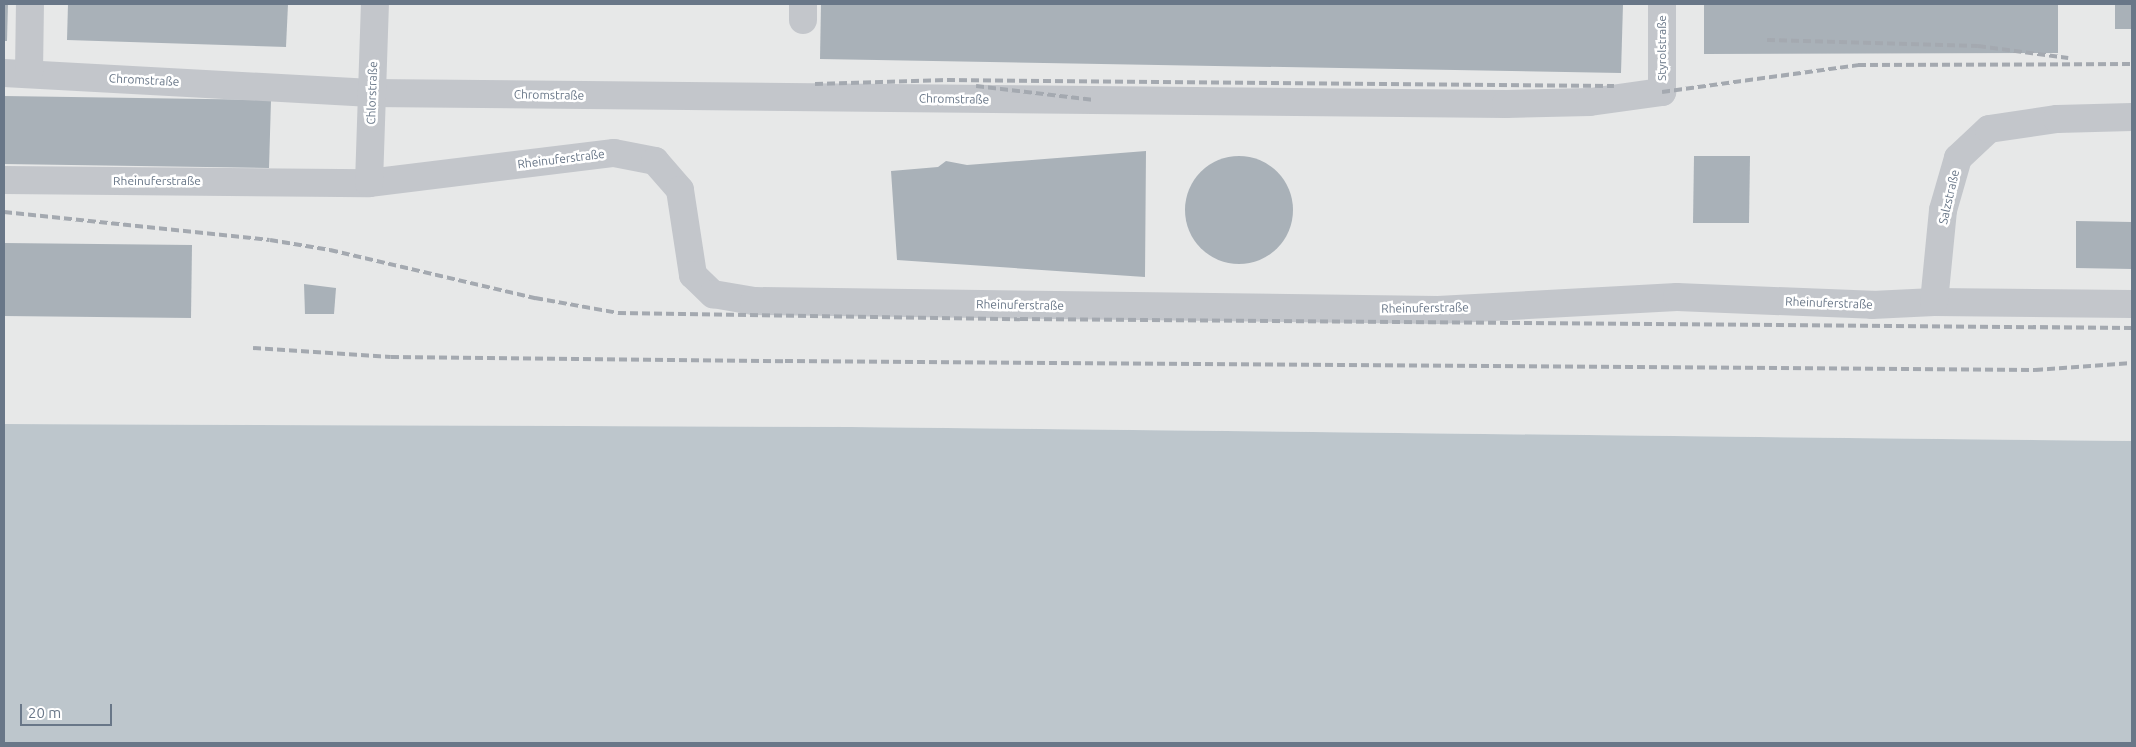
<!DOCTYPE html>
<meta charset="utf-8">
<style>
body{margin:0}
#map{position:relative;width:2136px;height:747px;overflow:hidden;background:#f9f9f7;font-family:Ubuntu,sans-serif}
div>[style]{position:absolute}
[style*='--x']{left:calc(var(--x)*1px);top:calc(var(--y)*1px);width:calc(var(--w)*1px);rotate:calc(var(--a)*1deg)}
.built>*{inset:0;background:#e7e8e8}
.water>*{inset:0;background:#bdc6cc}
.building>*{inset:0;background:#a9b1b8}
.round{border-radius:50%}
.minor>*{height:28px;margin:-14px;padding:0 14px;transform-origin:14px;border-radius:14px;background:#c3c6cb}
.rail>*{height:4px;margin-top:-2px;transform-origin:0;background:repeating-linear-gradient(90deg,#a4a9b0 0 8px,transparent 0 12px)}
span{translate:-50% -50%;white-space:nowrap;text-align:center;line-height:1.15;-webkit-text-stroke:5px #fff;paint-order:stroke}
.street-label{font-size:12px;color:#697788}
.frame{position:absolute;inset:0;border:5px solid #697788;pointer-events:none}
.scale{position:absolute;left:20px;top:704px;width:92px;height:22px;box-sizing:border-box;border:2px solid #697788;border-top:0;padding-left:6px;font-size:15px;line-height:18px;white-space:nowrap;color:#697788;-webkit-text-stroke:4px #fff;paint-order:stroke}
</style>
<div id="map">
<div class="built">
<i style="clip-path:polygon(4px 4px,2132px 4px,2132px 441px,851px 427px,4px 424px)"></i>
</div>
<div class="water">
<i style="clip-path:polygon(4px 424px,851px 427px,2132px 441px,2132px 743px,4px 743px)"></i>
</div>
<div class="building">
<i style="clip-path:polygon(4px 4px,8px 4px,7px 41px,4px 41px)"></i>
<i style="clip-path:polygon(68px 4px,288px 4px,286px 47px,67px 40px)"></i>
<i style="clip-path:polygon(821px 4px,1623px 4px,1621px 73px,820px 59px)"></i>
<i style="clip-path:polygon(1704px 4px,2058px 4px,2058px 53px,1704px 54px)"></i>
<i style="clip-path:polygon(2115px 4px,2132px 4px,2132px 29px,2115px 29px)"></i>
<i style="clip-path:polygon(4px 96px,271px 100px,269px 168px,4px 164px)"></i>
<i style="clip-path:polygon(1146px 151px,1145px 277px,897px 260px,891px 171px,938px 167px,946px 161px,967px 165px)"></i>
<i class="round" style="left:1185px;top:156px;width:108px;height:108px"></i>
<i style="clip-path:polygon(1694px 156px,1750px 156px,1749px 223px,1693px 223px)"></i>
<i style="clip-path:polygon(2076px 221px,2132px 222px,2132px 269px,2076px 268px)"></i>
<i style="clip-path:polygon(4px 243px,192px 245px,191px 318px,4px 316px)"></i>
<i style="clip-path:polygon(304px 284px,336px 288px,334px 314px,305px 314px)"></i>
</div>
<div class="minor">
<i style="--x:803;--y:4;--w:16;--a:90"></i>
<i style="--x:4;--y:73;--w:368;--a:3.1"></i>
<i style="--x:371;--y:93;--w:1135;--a:0.56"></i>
<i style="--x:1506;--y:104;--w:84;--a:-1.4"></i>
<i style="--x:1590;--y:102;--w:73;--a:-7.9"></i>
<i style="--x:1662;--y:92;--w:88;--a:-90"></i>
<i style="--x:29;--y:73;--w:69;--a:-89.2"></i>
<i style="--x:4;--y:180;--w:365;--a:0.5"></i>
<i style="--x:369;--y:183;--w:247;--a:-7"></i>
<i style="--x:614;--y:153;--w:42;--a:11"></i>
<i style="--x:655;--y:161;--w:38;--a:49"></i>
<i style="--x:680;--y:190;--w:86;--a:81.3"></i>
<i style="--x:693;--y:275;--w:28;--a:44"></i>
<i style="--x:713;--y:294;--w:42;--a:9.7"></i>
<i style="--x:754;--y:301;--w:684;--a:0.75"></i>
<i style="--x:1438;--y:310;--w:239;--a:-3.1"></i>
<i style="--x:1677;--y:297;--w:195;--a:2.3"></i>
<i style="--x:1872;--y:305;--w:62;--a:-2.8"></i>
<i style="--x:1934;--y:302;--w:198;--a:0.6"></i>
<i style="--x:369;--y:183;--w:179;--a:-88.1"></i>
<i style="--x:1934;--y:302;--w:92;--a:-84.4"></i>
<i style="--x:1943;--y:210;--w:54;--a:-73.9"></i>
<i style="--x:1958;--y:158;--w:42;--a:-43.1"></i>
<i style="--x:1989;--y:129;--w:69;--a:-8.4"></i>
<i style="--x:2057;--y:119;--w:75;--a:-1.5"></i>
</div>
<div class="rail">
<i style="--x:1767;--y:40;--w:211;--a:1.6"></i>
<i style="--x:1978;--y:46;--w:91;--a:7.6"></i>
<i style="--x:815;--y:84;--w:132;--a:-1.7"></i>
<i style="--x:947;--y:80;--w:667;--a:0.52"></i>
<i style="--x:976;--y:86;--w:119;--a:6.8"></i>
<i style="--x:1662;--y:92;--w:198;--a:-7.8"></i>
<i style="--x:1858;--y:65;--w:272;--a:-0.2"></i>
<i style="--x:4;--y:212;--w:267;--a:6"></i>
<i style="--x:270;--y:240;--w:61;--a:9.5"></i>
<i style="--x:330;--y:250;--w:211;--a:13.2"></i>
<i style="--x:535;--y:298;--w:84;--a:10.2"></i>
<i style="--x:618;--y:313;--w:402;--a:0.9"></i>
<i style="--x:1020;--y:319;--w:1112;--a:0.46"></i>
<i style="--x:253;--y:348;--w:138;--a:3.7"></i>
<i style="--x:391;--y:357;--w:394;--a:0.6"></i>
<i style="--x:785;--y:361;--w:1250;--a:0.41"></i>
<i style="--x:2035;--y:370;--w:97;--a:-4.1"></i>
</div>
<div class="street-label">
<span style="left:1662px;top:48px;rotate:-90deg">Styrolstraße</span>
<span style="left:144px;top:80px;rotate:3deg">Chromstraße</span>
<span style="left:372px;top:93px;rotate:-88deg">Chlorstraße</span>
<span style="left:549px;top:95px;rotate:1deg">Chromstraße</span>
<span style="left:954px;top:99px;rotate:1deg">Chromstraße</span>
<span style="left:561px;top:159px;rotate:-7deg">Rheinuferstraße</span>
<span style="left:157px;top:181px">Rheinuferstraße</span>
<span style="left:1949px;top:197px;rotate:-77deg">Salzstraße</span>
<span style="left:1829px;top:303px;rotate:2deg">Rheinuferstraße</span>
<span style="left:1020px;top:305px;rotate:1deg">Rheinuferstraße</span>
<span style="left:1425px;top:308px;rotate:-1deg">Rheinuferstraße</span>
</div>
<div class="frame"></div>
<div class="scale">20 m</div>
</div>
